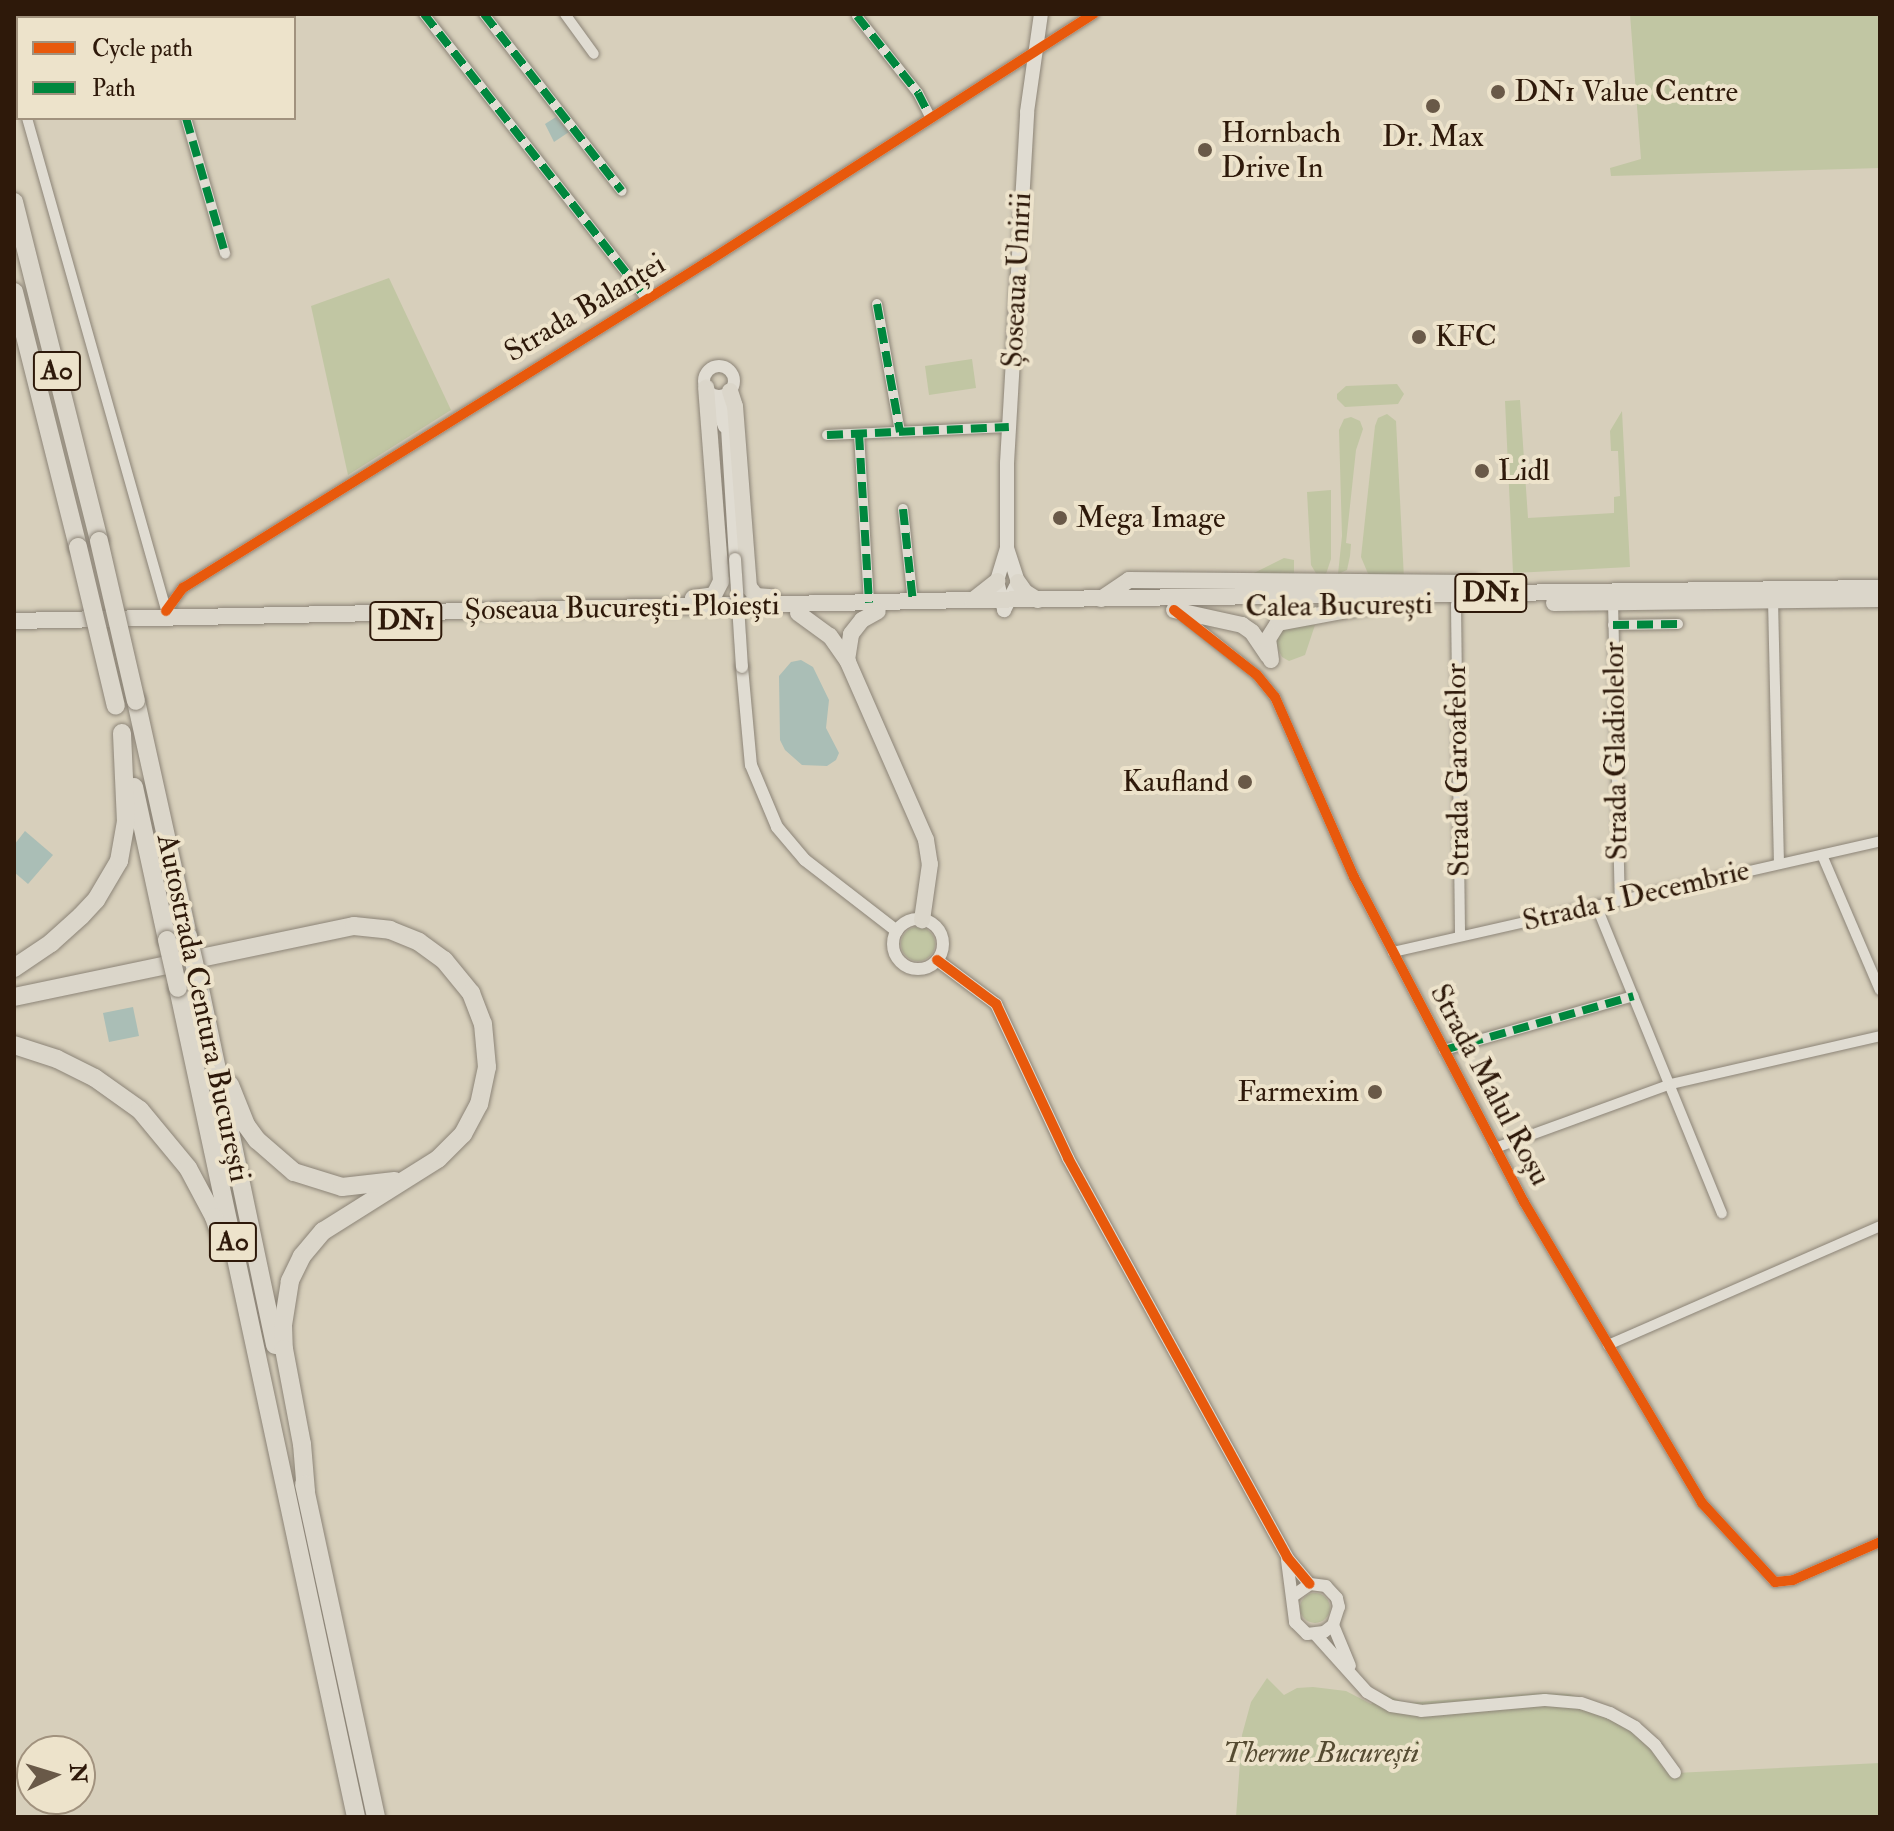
<!DOCTYPE html>
<meta charset="utf-8">
<style>
body{margin:0}
#map{position:relative;width:1894px;height:1831px;overflow:hidden;background:#d7cfbb;font-family:"IM FELL Double Pica",serif}
div>[style]{position:absolute}
[style*='--x']{left:calc(var(--x)*1px);top:calc(var(--y)*1px);width:calc(var(--w)*1px);rotate:calc(var(--a)*1deg)}
.green>*{inset:0;background:#c1c6a3}
.round{border-radius:50%}
.water>*{inset:0;background:#aabeb6}
.roads{filter:drop-shadow(0 0 2px #8c8477) drop-shadow(0 0 2px #8c8477)}
.minor>*{height:10px;margin:-5px;padding:0 5px;transform-origin:5px;border-radius:5px;background:#e0dcd2}
.tertiary>*{height:12px;margin:-6px;padding:0 6px;transform-origin:6px;border-radius:6px;background:#e0dcd2}
.tertiary>.ring{margin:-6px;padding:0;box-sizing:content-box;background:none;border:12px solid #e0dcd2;border-radius:50%}
.secondary>*{height:14px;margin:-7px;padding:0 7px;transform-origin:7px;border-radius:7px;background:#e0dcd2}
.trunk>*{height:16px;margin:-8px;padding:0 8px;transform-origin:8px;border-radius:8px;background:#dbd6ca}
.motorway>*{height:18px;margin:-9px;padding:0 9px;transform-origin:9px;border-radius:9px;background:#dbd6ca}
.bridges{filter:drop-shadow(0 0 2px #8c8477) drop-shadow(0 0 2px #8c8477)}
.tertiary-bridge>*{height:12px;margin:-6px;padding:0 6px;transform-origin:6px;border-radius:6px;background:#e0dcd2}
.motorway-bridge>*{height:18px;margin:-9px;padding:0 9px;transform-origin:9px;border-radius:9px;background:#dbd6ca}
.quiet>*{height:8px;margin-top:-4px;transform-origin:0;background:repeating-linear-gradient(90deg,#00873e 0 16px,transparent 0 24px)}
.cycleway>*{height:10px;margin:-5px;padding:0 5px;transform-origin:5px;border-radius:5px;background:#e8590c}
.dots>*{width:22px;height:22px;translate:-50% -50%;box-sizing:border-box;border:4px solid #ede3cb;border-radius:50%}
span{translate:-50% -50%;white-space:nowrap;text-align:center;line-height:1.15;-webkit-text-stroke:8px #ede3cb;paint-order:stroke}
.shield-label span{padding:2px 6px;background:#ede3cb;border:2px solid;border-radius:6px;-webkit-text-stroke-width:0}
.shield-label{font-size:28px;color:#2e190a;font-weight:700}
.poi-label{font-size:30px;color:#2e190a}
.left{translate:0 -50%;text-align:left}
.right{translate:-100% -50%;text-align:right}
.street-label{font-size:30px;color:#2e190a}
.park-label{font-size:30px;color:#554b32;font-style:italic}
.frame{position:absolute;inset:0;border:16px solid #2e190a;pointer-events:none}
.legend{position:absolute;left:16px;top:16px;width:280px;height:104px;box-sizing:border-box;background:#ede3cb;border:2px solid #a1927e;margin:0;padding:10px 14px;list-style:none;font-size:24px;color:#2e190a}
.legend li{display:flex;align-items:center;gap:16px;height:40px}
.legend b{width:40px;border:2px solid #a1927e}
.north{position:absolute;left:16px;top:1735px;width:80px;height:80px;box-sizing:border-box;background:#ede3cb;border:2px solid #a1927e;border-radius:50%;rotate:86deg;font-size:22px;font-weight:700;line-height:32px;text-align:center;color:#2e190a}
.north::after{content:'';display:block;margin:auto;width:28px;height:36px;background:#695948;clip-path:polygon(50% 0,100% 100%,50% 72%,0 100%)}
</style>
<div id="map">
<div class="green">
<i style="clip-path:polygon(1630px 14px,1880px 14px,1880px 168px,1611px 176px,1610px 168px,1641px 159px)"></i>
<i style="clip-path:polygon(389px 278px,451px 410px,348px 475px,311px 306px)"></i>
<i style="clip-path:polygon(972px 359px,976px 388px,929px 395px,925px 366px)"></i>
<i style="clip-path:polygon(1397px 384px,1404px 394px,1398px 404px,1345px 407px,1337px 399px,1337px 394px,1346px 386px)"></i>
<i style="clip-path:polygon(1520px 400px,1528px 518px,1614px 513px,1614px 497px,1620px 496px,1618px 451px,1611px 451px,1610px 431px,1622px 411px,1630px 567px,1513px 573px,1505px 401px)"></i>
<i style="clip-path:polygon(1387px 414px,1396px 421px,1404px 579px,1369px 576px,1361px 557px,1375px 426px,1378px 418px)"></i>
<i style="clip-path:polygon(1351px 417px,1360px 421px,1363px 429px,1356px 450px,1346px 543px,1351px 544px,1350px 556px,1347px 570px,1338px 574px,1342px 536px,1339px 430px,1344px 419px)"></i>
<i style="clip-path:polygon(1331px 490px,1331px 559px,1326px 574px,1317px 575px,1311px 565px,1307px 492px)"></i>
<i style="clip-path:polygon(1284px 558px,1294px 560px,1294px 575px,1254px 573px)"></i>
<i style="clip-path:polygon(1315px 625px,1305px 655px,1289px 661px,1282px 657px,1275px 643px,1277px 634px,1289px 626px)"></i>
<i class="round" style="left:901px;top:927px;width:34px;height:34px"></i>
<i class="round" style="left:1300px;top:1593px;width:30px;height:30px"></i>
<i style="clip-path:polygon(1267px 1678px,1284px 1695px,1297px 1688px,1313px 1687px,1346px 1691px,1371px 1704px,1382px 1693px,1406px 1703px,1540px 1693px,1570px 1694px,1624px 1714px,1675px 1773px,1880px 1763px,1880px 1817px,1236px 1817px,1242px 1735px,1251px 1702px)"></i>
</div>
<div class="water">
<i style="clip-path:polygon(556px 117px,569px 132px,554px 142px,545px 124px)"></i>
<i style="clip-path:polygon(801px 660px,813px 667px,829px 700px,826px 728px,839px 753px,836px 760px,827px 766px,802px 765px,785px 750px,780px 740px,779px 676px,791px 662px)"></i>
<i style="clip-path:polygon(25px 831px,53px 855px,28px 884px,14px 872px,14px 845px)"></i>
<i style="clip-path:polygon(133px 1007px,139px 1036px,109px 1042px,103px 1013px)"></i>
</div>
<div class="roads">
<div class="minor">
<i style="--x:157;--y:14;--w:4;--a:76"></i>
<i style="--x:424;--y:14;--w:362;--a:52"></i>
<i style="--x:484;--y:14;--w:224;--a:52.1"></i>
<i style="--x:565;--y:14;--w:49;--a:54.1"></i>
<i style="--x:857;--y:16;--w:98;--a:51.6"></i>
<i style="--x:918;--y:93;--w:28;--a:63"></i>
<i style="--x:27;--y:118;--w:514;--a:74.21"></i>
<i style="--x:186;--y:118;--w:141;--a:73.9"></i>
<i style="--x:877;--y:304;--w:130;--a:79.8"></i>
<i style="--x:859;--y:434;--w:169;--a:86.6"></i>
<i style="--x:827;--y:435;--w:182;--a:-2.5"></i>
<i style="--x:903;--y:509;--w:94;--a:83.9"></i>
<i style="--x:1773;--y:600;--w:264;--a:88.7"></i>
<i style="--x:1613;--y:602;--w:298;--a:88.7"></i>
<i style="--x:1456;--y:604;--w:332;--a:89.3"></i>
<i style="--x:166;--y:611;--w:29;--a:-54"></i>
<i style="--x:183;--y:588;--w:617;--a:-31.89"></i>
<i style="--x:707;--y:262;--w:460;--a:-32.7"></i>
<i style="--x:1180;--y:614;--w:98;--a:38.4"></i>
<i style="--x:1257;--y:675;--w:28;--a:51"></i>
<i style="--x:1275;--y:697;--w:197;--a:66.3"></i>
<i style="--x:1354;--y:877;--w:367;--a:62.4"></i>
<i style="--x:1524;--y:1202;--w:350;--a:59.4"></i>
<i style="--x:1702;--y:1503;--w:108;--a:47.3"></i>
<i style="--x:1775;--y:1582;--w:18;--a:-6"></i>
<i style="--x:1793;--y:1580;--w:95;--a:-23.6"></i>
<i style="--x:1613;--y:625;--w:65;--a:-0.9"></i>
<i style="--x:1822;--y:855;--w:147;--a:66.8"></i>
<i style="--x:1596;--y:905;--w:333;--a:67.8"></i>
<i style="--x:1393;--y:952;--w:499;--a:-12.8"></i>
<i style="--x:1444;--y:1050;--w:197;--a:-15.9"></i>
<i style="--x:1495;--y:1148;--w:187;--a:-20"></i>
<i style="--x:1671;--y:1084;--w:214;--a:-12.9"></i>
<i style="--x:1608;--y:1345;--w:297;--a:-23.6"></i>
</div>
<div class="tertiary">
<i class="ring" style="left:704px;top:366px;width:18px;height:18px"></i>
<i style="--x:712;--y:395;--w:34;--a:69"></i>
<i style="--x:725;--y:395;--w:164;--a:86.5"></i>
<i style="--x:742;--y:667;--w:98;--a:84.8"></i>
<i style="--x:751;--y:765;--w:67;--a:67.2"></i>
<i style="--x:777;--y:827;--w:43;--a:49.7"></i>
<i style="--x:805;--y:860;--w:116;--a:37.7"></i>
<i class="ring" style="left:893px;top:919px;width:38px;height:38px"></i>
<i style="--x:937;--y:960;--w:74;--a:36.7"></i>
<i style="--x:996;--y:1004;--w:170;--a:64.9"></i>
<i style="--x:1068;--y:1158;--w:455;--a:61.2"></i>
<i style="--x:1287;--y:1557;--w:35;--a:50"></i>
<i style="--x:1287;--y:1560;--w:63;--a:82.6"></i>
<i style="--x:1295;--y:1622;--w:17;--a:45"></i>
<i style="--x:1307;--y:1634;--w:17;--a:-7"></i>
<i style="--x:1324;--y:1632;--w:11;--a:-38"></i>
<i style="--x:1333;--y:1625;--w:19;--a:-72"></i>
<i style="--x:1339;--y:1607;--w:9;--a:-103"></i>
<i style="--x:1337;--y:1598;--w:16;--a:-133"></i>
<i style="--x:1326;--y:1586;--w:16;--a:-173"></i>
<i style="--x:1310;--y:1584;--w:21;--a:145"></i>
<i style="--x:1333;--y:1625;--w:44;--a:67.5"></i>
<i style="--x:1315;--y:1634;--w:78;--a:48.1"></i>
<i style="--x:1367;--y:1692;--w:28;--a:30"></i>
<i style="--x:1391;--y:1706;--w:30;--a:9"></i>
<i style="--x:1421;--y:1711;--w:124;--a:-5.1"></i>
<i style="--x:1545;--y:1700;--w:36;--a:5"></i>
<i style="--x:1581;--y:1703;--w:31;--a:19"></i>
<i style="--x:1610;--y:1713;--w:29;--a:29"></i>
<i style="--x:1635;--y:1727;--w:27;--a:42"></i>
<i style="--x:1655;--y:1745;--w:34;--a:54"></i>
</div>
<div class="secondary">
<i style="--x:1007;--y:548;--w:34;--a:107"></i>
<i style="--x:997;--y:581;--w:30;--a:76"></i>
<i style="--x:1004;--y:610;--w:31;--a:-63"></i>
<i style="--x:1018;--y:582;--w:36;--a:-108"></i>
<i style="--x:1007;--y:548;--w:85;--a:-90"></i>
<i style="--x:1007;--y:463;--w:352;--a:-86.7"></i>
<i style="--x:1027;--y:112;--w:99;--a:-81.9"></i>
</div>
<div class="trunk">
<i style="--x:730;--y:391;--w:16;--a:72"></i>
<i style="--x:735;--y:406;--w:182;--a:85.6"></i>
<i style="--x:749;--y:587;--w:11;--a:52"></i>
<i style="--x:756;--y:596;--w:16;--a:4"></i>
<i style="--x:1018;--y:582;--w:12;--a:55"></i>
<i style="--x:1025;--y:592;--w:15;--a:32"></i>
<i style="--x:693;--y:598;--w:21;--a:-8"></i>
<i style="--x:714;--y:595;--w:16;--a:-63"></i>
<i style="--x:721;--y:581;--w:194;--a:-94.4"></i>
<i style="--x:1101;--y:599;--w:34;--a:-34"></i>
<i style="--x:1129;--y:580;--w:345;--a:0.5"></i>
<i style="--x:973;--y:600;--w:31;--a:-38"></i>
<i style="--x:1554;--y:603;--w:326;--a:-0.7"></i>
<i style="--x:1174;--y:610;--w:70;--a:12.4"></i>
<i style="--x:1242;--y:625;--w:12;--a:35"></i>
<i style="--x:1252;--y:632;--w:29;--a:56"></i>
<i style="--x:798;--y:613;--w:39;--a:36"></i>
<i style="--x:830;--y:636;--w:32;--a:55"></i>
<i style="--x:848;--y:662;--w:194;--a:66.3"></i>
<i style="--x:926;--y:840;--w:24;--a:81"></i>
<i style="--x:930;--y:864;--w:57;--a:98.1"></i>
<i style="--x:14;--y:621;--w:958;--a:-1.26"></i>
<i style="--x:972;--y:600;--w:908;--a:-0.76"></i>
<i style="--x:847;--y:660;--w:26;--a:-81"></i>
<i style="--x:851;--y:634;--w:18;--a:-52"></i>
<i style="--x:862;--y:620;--w:18;--a:-29"></i>
<i style="--x:1271;--y:660;--w:21;--a:-98"></i>
<i style="--x:1268;--y:639;--w:19;--a:-58"></i>
<i style="--x:1278;--y:623;--w:93;--a:-10.6"></i>
</div>
<div class="motorway">
<i style="--x:14;--y:202;--w:349;--a:75.9"></i>
<i style="--x:14;--y:292;--w:263;--a:75.9"></i>
<i style="--x:136;--y:701;--w:241;--a:77.5"></i>
<i style="--x:134;--y:787;--w:157;--a:77.8"></i>
<i style="--x:14;--y:968;--w:45;--a:-34"></i>
<i style="--x:51;--y:943;--w:40;--a:-42"></i>
<i style="--x:81;--y:916;--w:22;--a:-47"></i>
<i style="--x:96;--y:900;--w:45;--a:-59.5"></i>
<i style="--x:119;--y:861;--w:40;--a:-80"></i>
<i style="--x:126;--y:822;--w:89;--a:-92.6"></i>
<i style="--x:199;--y:984;--w:369;--a:78.1"></i>
<i style="--x:178;--y:988;--w:848;--a:77.88"></i>
<i style="--x:14;--y:997;--w:347;--a:-11.8"></i>
<i style="--x:354;--y:926;--w:36;--a:6"></i>
<i style="--x:390;--y:930;--w:31;--a:22"></i>
<i style="--x:419;--y:942;--w:31;--a:36"></i>
<i style="--x:444;--y:960;--w:43;--a:50.7"></i>
<i style="--x:471;--y:993;--w:33;--a:69"></i>
<i style="--x:483;--y:1024;--w:43;--a:84.7"></i>
<i style="--x:487;--y:1067;--w:38;--a:102"></i>
<i style="--x:479;--y:1104;--w:34;--a:118"></i>
<i style="--x:463;--y:1134;--w:35;--a:135"></i>
<i style="--x:438;--y:1159;--w:136;--a:147.9"></i>
<i style="--x:323;--y:1231;--w:33;--a:130"></i>
<i style="--x:302;--y:1256;--w:28;--a:116"></i>
<i style="--x:290;--y:1281;--w:45;--a:99"></i>
<i style="--x:283;--y:1325;--w:24;--a:88"></i>
<i style="--x:284;--y:1349;--w:97;--a:79.3"></i>
<i style="--x:302;--y:1444;--w:48;--a:85.2"></i>
<i style="--x:14;--y:1045;--w:45;--a:18"></i>
<i style="--x:57;--y:1059;--w:42;--a:26.6"></i>
<i style="--x:95;--y:1078;--w:55;--a:35.4"></i>
<i style="--x:140;--y:1110;--w:75;--a:50.4"></i>
<i style="--x:188;--y:1168;--w:55;--a:62"></i>
<i style="--x:214;--y:1217;--w:28;--a:71"></i>
<i style="--x:230;--y:1085;--w:43;--a:68.2"></i>
<i style="--x:246;--y:1125;--w:19;--a:54"></i>
<i style="--x:257;--y:1140;--w:49;--a:40.9"></i>
<i style="--x:294;--y:1172;--w:50;--a:17.4"></i>
<i style="--x:342;--y:1187;--w:53;--a:-6.5"></i>
<i style="--x:304;--y:1484;--w:341;--a:77.8"></i>
</div>
</div>
<div class="bridges">
<div class="tertiary-bridge">
<i style="--x:735;--y:559;--w:108;--a:86.3"></i>
</div>
<div class="motorway-bridge">
<i style="--x:99;--y:541;--w:164;--a:77"></i>
<i style="--x:78;--y:547;--w:163;--a:76.6"></i>
<i style="--x:188;--y:936;--w:49;--a:77.1"></i>
<i style="--x:167;--y:940;--w:49;--a:77.1"></i>
</div>
</div>
<div class="quiet">
<i style="--x:157;--y:14;--w:4;--a:76"></i>
<i style="--x:424;--y:14;--w:362;--a:52"></i>
<i style="--x:484;--y:14;--w:224;--a:52.1"></i>
<i style="--x:857;--y:16;--w:98;--a:51.6"></i>
<i style="--x:918;--y:93;--w:28;--a:63"></i>
<i style="--x:14;--y:62;--w:16;--a:76"></i>
<i style="--x:186;--y:118;--w:141;--a:73.9"></i>
<i style="--x:877;--y:304;--w:130;--a:79.8"></i>
<i style="--x:859;--y:434;--w:169;--a:86.6"></i>
<i style="--x:827;--y:435;--w:182;--a:-2.5"></i>
<i style="--x:903;--y:509;--w:94;--a:83.9"></i>
<i style="--x:1613;--y:625;--w:65;--a:-0.9"></i>
<i style="--x:1444;--y:1050;--w:197;--a:-15.9"></i>
</div>
<div class="cycleway">
<i style="--x:1174;--y:610;--w:105;--a:38.1"></i>
<i style="--x:1257;--y:675;--w:28;--a:51"></i>
<i style="--x:1275;--y:697;--w:197;--a:66.3"></i>
<i style="--x:1354;--y:877;--w:367;--a:62.4"></i>
<i style="--x:1524;--y:1202;--w:350;--a:59.4"></i>
<i style="--x:1702;--y:1503;--w:108;--a:47.3"></i>
<i style="--x:1775;--y:1582;--w:18;--a:-6"></i>
<i style="--x:1793;--y:1580;--w:95;--a:-23.6"></i>
<i style="--x:166;--y:611;--w:29;--a:-54"></i>
<i style="--x:183;--y:588;--w:617;--a:-31.89"></i>
<i style="--x:707;--y:262;--w:460;--a:-32.7"></i>
<i style="--x:937;--y:960;--w:74;--a:36.7"></i>
<i style="--x:996;--y:1004;--w:170;--a:64.9"></i>
<i style="--x:1068;--y:1158;--w:455;--a:61.2"></i>
<i style="--x:1287;--y:1557;--w:35;--a:50"></i>
</div>
<div class="dots">
<i style="left:1498px;top:92px;background:#695948"></i>
<i style="left:1433px;top:106px;background:#695948"></i>
<i style="left:1205px;top:150px;background:#695948"></i>
<i style="left:1419px;top:337px;background:#695948"></i>
<i style="left:1482px;top:471px;background:#695948"></i>
<i style="left:1060px;top:518px;background:#695948"></i>
<i style="left:1245px;top:782px;background:#695948"></i>
<i style="left:1375px;top:1092px;background:#695948"></i>
</div>
<div class="shield-label">
<span style="left:57px;top:371px">A0</span>
<span style="left:1491px;top:593px">DN1</span>
<span style="left:406px;top:621px">DN1</span>
<span style="left:233px;top:1242px">A0</span>
</div>
<div class="poi-label">
<span class="left" style="left:1514px;top:92px">DN1 Value Centre</span>
<span class="left" style="left:1221px;top:150px">Hornbach<br>Drive In</span>
<span style="left:1433px;top:137px">Dr. Max</span>
<span class="left" style="left:1435px;top:337px">KFC</span>
<span class="left" style="left:1498px;top:471px">Lidl</span>
<span class="left" style="left:1076px;top:518px">Mega Image</span>
<span class="right" style="left:1229px;top:782px">Kaufland</span>
<span class="right" style="left:1359px;top:1092px">Farmexim</span>
</div>
<div class="street-label">
<span style="left:1017px;top:280px;rotate:-87deg">Șoseaua Unirii</span>
<span style="left:585px;top:308px;rotate:-31deg">Strada Balanței</span>
<span style="left:1339px;top:606px;rotate:-1deg">Calea București</span>
<span style="left:622px;top:608px;rotate:-1deg">Șoseaua București-Ploiești</span>
<span style="left:1616px;top:751px;rotate:-91deg">Strada Gladiolelor</span>
<span style="left:1458px;top:770px;rotate:-91deg">Strada Garoafelor</span>
<span style="left:1636px;top:896px;rotate:-13deg">Strada 1 Decembrie</span>
<span style="left:203px;top:1008px;rotate:78deg">Autostrada Centura București</span>
<span style="left:1490px;top:1085px;rotate:62deg">Strada Malul Roșu</span>
</div>
<div class="park-label">
<span style="left:1321px;top:1753px">Therme București</span>
</div>
<div class="frame"></div>
<ul class="legend">
<li><b style="height:10px;background:#e8590c"></b>Cycle path</li>
<li><b style="height:10px;background:#00873e"></b>Path</li>
</ul>
<div class="north">N</div>
</div>
